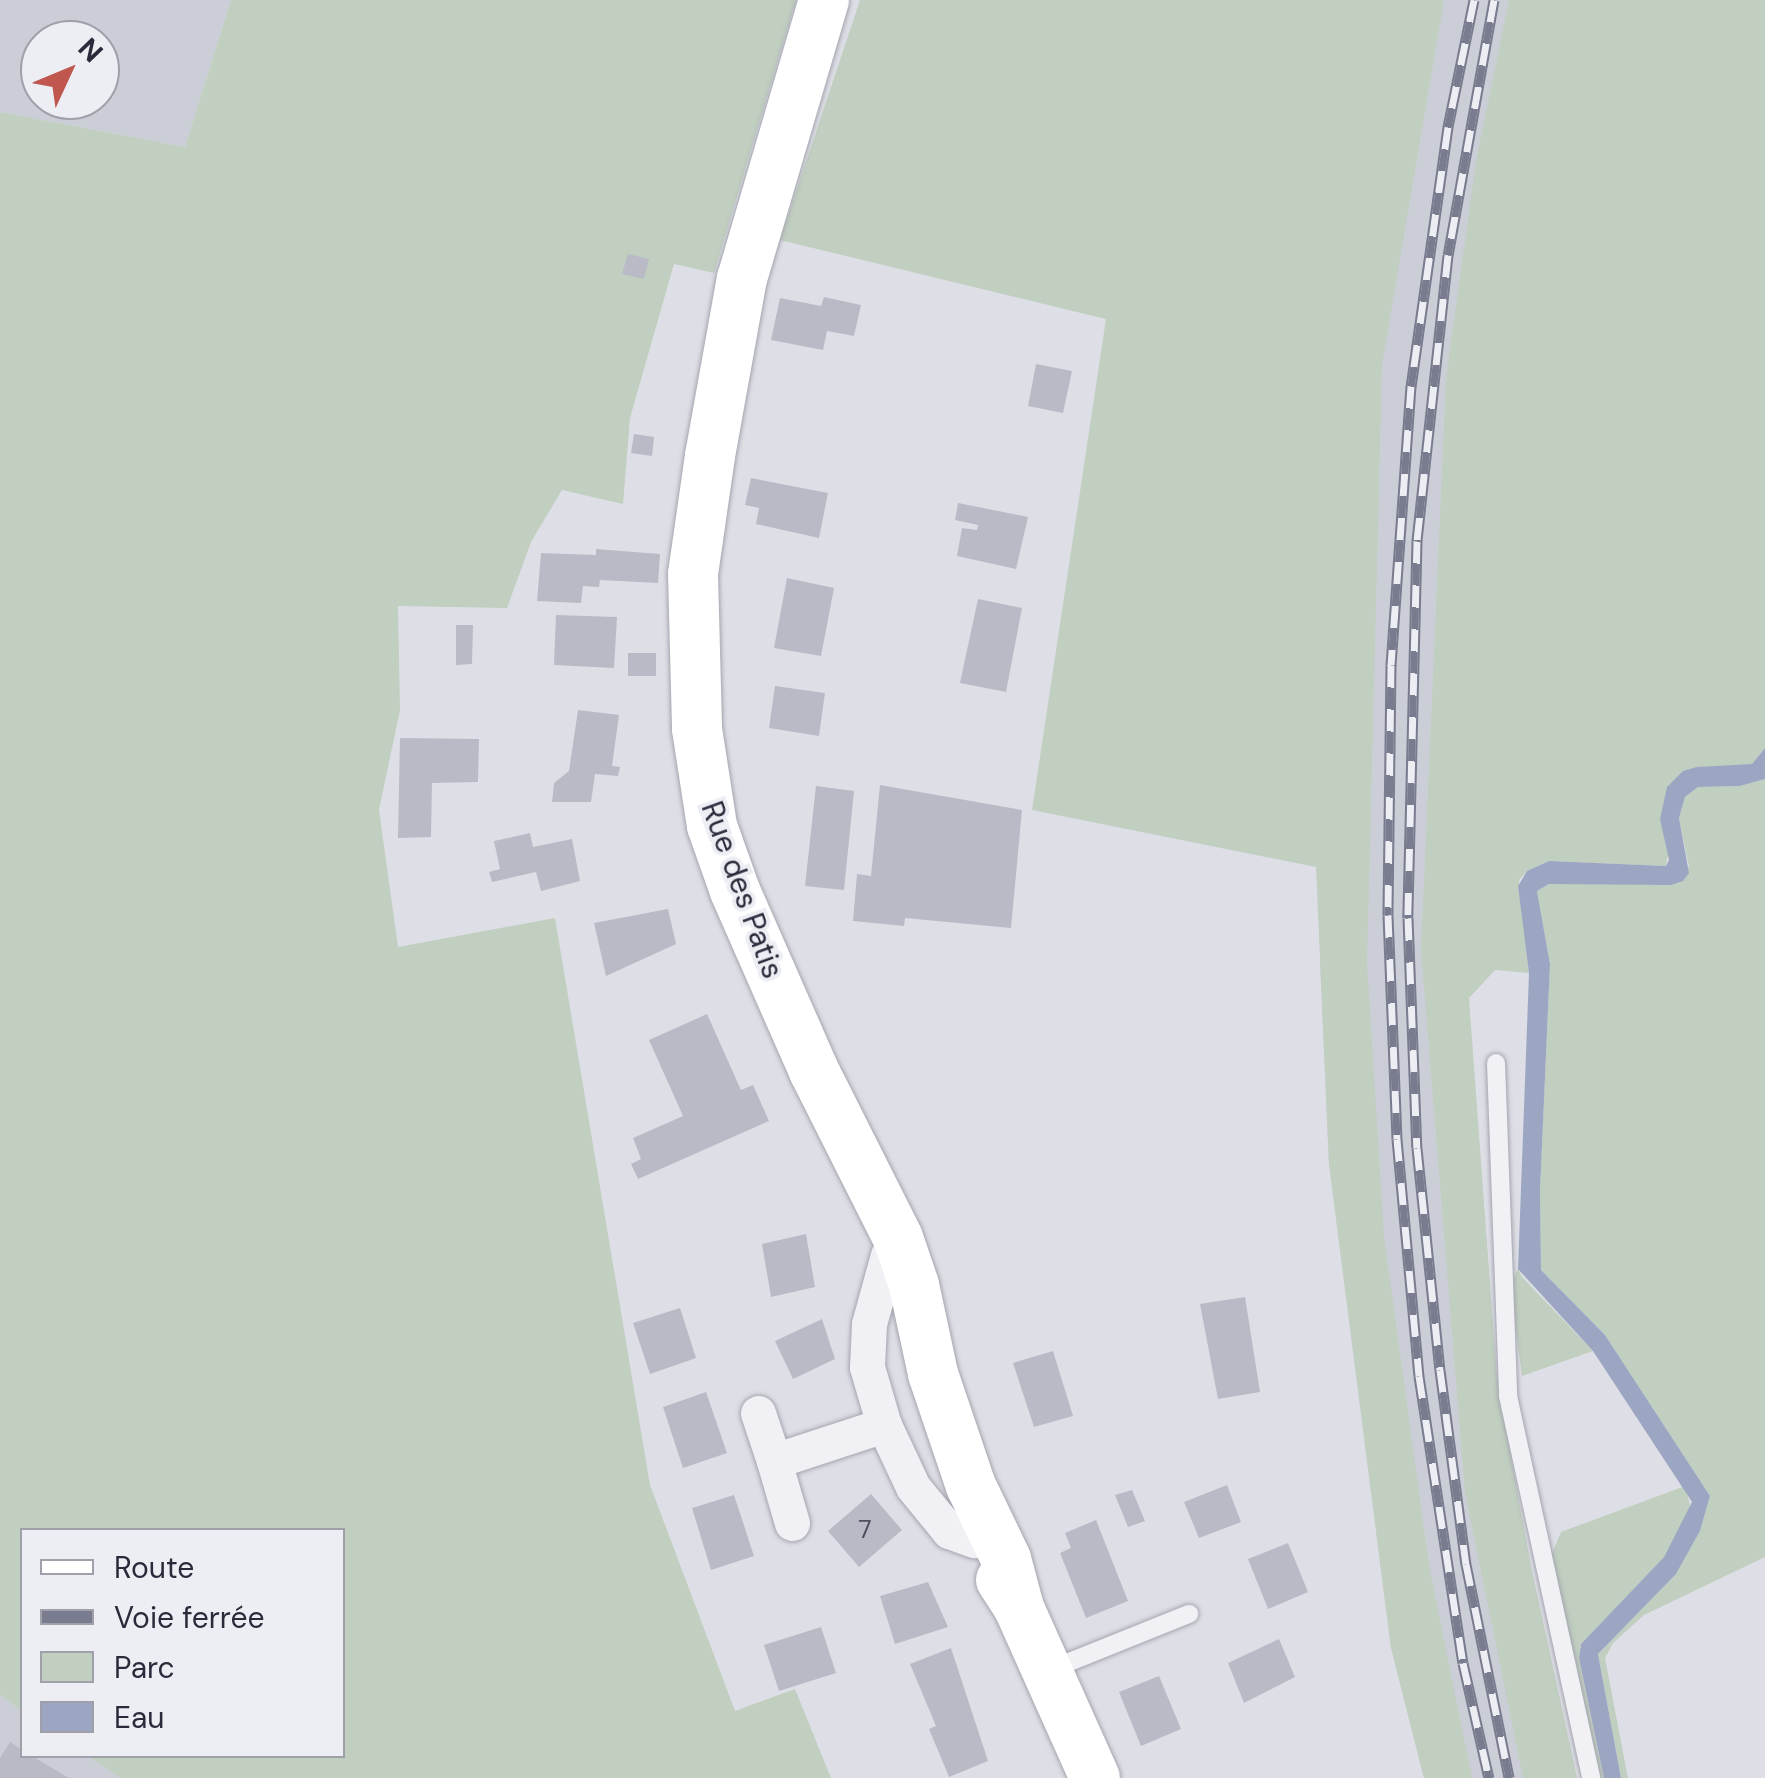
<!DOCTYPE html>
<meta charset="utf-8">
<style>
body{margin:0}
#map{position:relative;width:1765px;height:1778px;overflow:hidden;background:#dedfe6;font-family:"DM Sans",sans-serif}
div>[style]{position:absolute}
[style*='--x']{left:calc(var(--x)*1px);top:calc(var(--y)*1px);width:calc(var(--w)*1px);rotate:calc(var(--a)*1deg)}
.built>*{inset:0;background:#ccced7}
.green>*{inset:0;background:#c0cfc0}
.water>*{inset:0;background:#9ca6c2}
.building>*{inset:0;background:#b9bac5}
.roads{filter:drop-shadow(0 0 2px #a4a5af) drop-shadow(0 0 2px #a4a5af)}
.lane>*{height:18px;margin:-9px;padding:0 9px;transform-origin:9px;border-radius:9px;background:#f0f0f5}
.street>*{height:35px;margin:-17.5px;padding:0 17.5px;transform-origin:17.5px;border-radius:17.5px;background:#f0f0f5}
.secondary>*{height:50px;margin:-25px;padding:0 25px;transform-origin:25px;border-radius:25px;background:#fff}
.rail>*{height:11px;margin-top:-5.5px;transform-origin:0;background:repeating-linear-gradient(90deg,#edeef4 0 22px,#797c8e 0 44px);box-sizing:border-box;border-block:2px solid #797c8e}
span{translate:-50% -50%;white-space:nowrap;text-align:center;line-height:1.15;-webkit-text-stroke:8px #edeef4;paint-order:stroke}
.number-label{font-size:25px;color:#4d4f5e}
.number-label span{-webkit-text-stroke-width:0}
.street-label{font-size:30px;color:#292b3b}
.legend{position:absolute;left:20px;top:1528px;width:325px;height:230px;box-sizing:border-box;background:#edeef4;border:2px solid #9fa0aa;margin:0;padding:12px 18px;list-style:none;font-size:30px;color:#292b3b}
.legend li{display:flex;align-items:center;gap:20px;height:50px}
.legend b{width:50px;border:2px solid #9fa0aa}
.north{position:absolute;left:20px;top:20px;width:100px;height:100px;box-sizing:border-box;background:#edeef4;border:2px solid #9fa0aa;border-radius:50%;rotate:46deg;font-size:28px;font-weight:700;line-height:40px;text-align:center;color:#292b3b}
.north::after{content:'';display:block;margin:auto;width:35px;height:45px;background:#bf574e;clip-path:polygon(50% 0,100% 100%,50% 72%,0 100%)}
</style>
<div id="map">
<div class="built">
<i style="clip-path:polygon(evenodd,0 0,231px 0,185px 147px,0 112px,0 0,40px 40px,100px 40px,100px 100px,40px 100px,40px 40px)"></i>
<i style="clip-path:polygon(1400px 0,1591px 0,1495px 970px,1468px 998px,1497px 1380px,1531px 1567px,1577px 1778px,1424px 1778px,1391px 1648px,1329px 1164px,1320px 963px)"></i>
<i style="clip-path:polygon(0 1695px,22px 1711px,22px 1756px,88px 1756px,121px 1778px,0 1778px)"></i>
</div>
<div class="green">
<i style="clip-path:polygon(231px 0,796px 0,714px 273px,674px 264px,630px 418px,623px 504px,562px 490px,531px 542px,507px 608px,398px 606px,400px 710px,379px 810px,398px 947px,555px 918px,650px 1485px,735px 1711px,795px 1689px,831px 1778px,121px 1778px,88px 1756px,342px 1756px,342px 1530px,22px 1530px,22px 1711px,0 1695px,0 112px,185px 147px)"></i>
<i style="clip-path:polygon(860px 0,1444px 0,1382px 365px,1367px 963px,1384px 1236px,1429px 1565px,1472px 1778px,1424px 1778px,1391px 1648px,1329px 1164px,1316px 867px,1032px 810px,1106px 319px,780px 240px)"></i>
<i style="clip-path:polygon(1509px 0,1765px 0,1765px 748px,1752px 764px,1683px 771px,1666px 866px,1549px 861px,1527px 871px,1519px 880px,1529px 973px,1495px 970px,1469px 998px,1497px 1380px,1531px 1567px,1577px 1778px,1523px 1778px,1465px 1492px,1421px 950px,1446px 379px,1476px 161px)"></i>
<i style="clip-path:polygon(1765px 779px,1765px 1557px,1644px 1615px,1613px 1643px,1605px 1658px,1628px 1778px,1621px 1778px,1598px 1654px,1676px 1574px,1700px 1531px,1710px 1496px,1605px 1335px,1541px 1270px,1540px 1191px,1550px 964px,1537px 891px,1549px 884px,1689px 867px,1679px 818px,1685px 797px,1698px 787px,1740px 786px)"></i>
<i style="clip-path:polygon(1518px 1269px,1522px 1277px,1593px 1351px,1522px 1376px,1510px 1285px)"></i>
<i style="clip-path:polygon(1685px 1486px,1691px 1509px,1664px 1557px,1581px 1644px,1579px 1658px,1604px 1778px,1595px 1778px,1551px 1556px,1561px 1532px)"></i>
</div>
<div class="water">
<i style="clip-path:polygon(1765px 748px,1765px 779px,1740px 786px,1698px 787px,1685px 797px,1679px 818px,1689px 873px,1683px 881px,1671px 885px,1549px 884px,1537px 891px,1550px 964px,1540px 1191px,1541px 1270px,1605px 1335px,1710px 1496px,1700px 1531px,1676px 1574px,1598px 1654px,1621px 1778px,1604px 1778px,1579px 1658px,1581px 1644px,1664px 1557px,1692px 1502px,1593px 1351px,1518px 1269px,1529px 973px,1518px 886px,1527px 871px,1549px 861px,1666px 866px,1669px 860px,1660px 819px,1667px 787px,1683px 771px,1697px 767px,1752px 764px)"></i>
</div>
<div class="building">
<i style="clip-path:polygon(628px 254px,649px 259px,644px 279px,622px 274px)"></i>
<i style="clip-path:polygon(824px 297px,861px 305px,854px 336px,827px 331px,823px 350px,771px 340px,780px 298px,821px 306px)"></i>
<i style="clip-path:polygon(1036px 364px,1072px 371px,1063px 413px,1028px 406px)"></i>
<i style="clip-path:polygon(634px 434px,654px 437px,652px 456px,631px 453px)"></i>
<i style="clip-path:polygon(751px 478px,828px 493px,819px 538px,756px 524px,759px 508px,745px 505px)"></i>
<i style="clip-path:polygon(958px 503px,1028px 517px,1016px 569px,957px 556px,962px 528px,977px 530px,978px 525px,955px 520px)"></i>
<i style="clip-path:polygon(596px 549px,660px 554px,658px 583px,600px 580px,599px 587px,583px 586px,581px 603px,537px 601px,541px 553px,596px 555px)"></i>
<i style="clip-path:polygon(787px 578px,834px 588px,821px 656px,774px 648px)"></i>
<i style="clip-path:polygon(978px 599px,1022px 608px,1006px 692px,960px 683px)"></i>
<i style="clip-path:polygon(556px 615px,617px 617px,614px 668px,554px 665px)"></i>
<i style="clip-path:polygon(456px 625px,473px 625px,472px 664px,456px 665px)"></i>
<i style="clip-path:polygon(628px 653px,656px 653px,656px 676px,628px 676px)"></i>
<i style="clip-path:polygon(775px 686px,825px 693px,819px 736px,769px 728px)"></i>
<i style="clip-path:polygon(578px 710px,619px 715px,612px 766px,620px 767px,618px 776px,595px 774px,591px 802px,552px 802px,554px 783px,569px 771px)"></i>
<i style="clip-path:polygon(400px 738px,479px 739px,478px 782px,432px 783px,431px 837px,398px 838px)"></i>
<i style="clip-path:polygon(880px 785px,1022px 810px,1011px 928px,905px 918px,904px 926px,853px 921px,857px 874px,871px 876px)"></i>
<i style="clip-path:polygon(816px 786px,854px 791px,844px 890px,805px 886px)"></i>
<i style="clip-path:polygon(530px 833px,533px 847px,572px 839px,580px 881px,541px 891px,536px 872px,492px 882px,489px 872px,500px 869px,494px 841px)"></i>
<i style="clip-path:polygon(668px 909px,676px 944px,606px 976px,594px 923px)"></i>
<i style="clip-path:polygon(707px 1014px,741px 1090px,753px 1085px,769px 1121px,638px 1179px,631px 1164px,641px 1159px,633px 1138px,683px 1116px,649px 1040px)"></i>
<i style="clip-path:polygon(806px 1234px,815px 1287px,771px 1297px,762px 1244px)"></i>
<i style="clip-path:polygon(1245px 1297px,1260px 1392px,1218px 1399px,1200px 1304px)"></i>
<i style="clip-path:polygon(680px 1308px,696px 1358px,650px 1374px,633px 1323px)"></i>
<i style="clip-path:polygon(822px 1319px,835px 1359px,793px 1379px,775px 1341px)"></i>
<i style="clip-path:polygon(1053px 1351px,1073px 1416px,1034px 1427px,1013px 1363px)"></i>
<i style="clip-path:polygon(706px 1392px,727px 1453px,683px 1468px,663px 1407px)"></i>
<i style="clip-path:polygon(1227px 1485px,1241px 1522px,1199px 1538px,1184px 1502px)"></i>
<i style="clip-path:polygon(1132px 1490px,1145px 1521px,1128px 1527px,1115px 1495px)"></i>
<i style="clip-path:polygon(871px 1494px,902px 1530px,859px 1567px,828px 1531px)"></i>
<i style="clip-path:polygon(734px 1495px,754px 1556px,711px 1570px,692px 1508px)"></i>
<i style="clip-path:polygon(1096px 1520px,1128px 1601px,1086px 1618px,1060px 1553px,1071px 1548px,1065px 1533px)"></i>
<i style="clip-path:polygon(1288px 1543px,1308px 1592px,1268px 1609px,1248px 1559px)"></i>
<i style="clip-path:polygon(928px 1582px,948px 1627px,895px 1644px,880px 1596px)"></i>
<i style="clip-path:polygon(821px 1627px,836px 1673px,779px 1691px,764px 1645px)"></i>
<i style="clip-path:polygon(1279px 1639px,1295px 1677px,1244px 1703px,1228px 1663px)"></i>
<i style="clip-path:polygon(951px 1648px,988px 1761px,949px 1777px,929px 1729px,936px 1726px,910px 1664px)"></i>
<i style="clip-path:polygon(1159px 1676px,1181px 1729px,1141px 1746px,1119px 1692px)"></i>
<i style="clip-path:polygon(10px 1742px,22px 1750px,22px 1756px,32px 1756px,69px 1778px,0 1778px,0 1758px)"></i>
</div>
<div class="roads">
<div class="lane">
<i style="--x:1496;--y:1063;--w:333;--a:87.9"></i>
<i style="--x:1508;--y:1396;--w:391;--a:77.7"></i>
<i style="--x:1052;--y:1669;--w:148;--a:-21.9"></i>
</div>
<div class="street">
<i style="--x:888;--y:1255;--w:72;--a:105.4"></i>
<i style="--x:869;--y:1324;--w:43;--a:92.7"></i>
<i style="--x:867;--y:1367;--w:60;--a:73.7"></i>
<i style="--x:884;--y:1425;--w:68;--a:64.9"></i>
<i style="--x:913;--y:1487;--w:57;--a:50.7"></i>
<i style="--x:949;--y:1531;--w:27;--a:20"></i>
<i style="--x:758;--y:1413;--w:51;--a:71.6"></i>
<i style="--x:792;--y:1523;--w:65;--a:-106.2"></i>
<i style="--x:774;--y:1461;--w:116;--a:-18.1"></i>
</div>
<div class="secondary">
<i style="--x:824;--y:0;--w:290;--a:106.4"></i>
<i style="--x:742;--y:278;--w:181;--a:100.2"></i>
<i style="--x:710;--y:456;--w:119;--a:98.2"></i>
<i style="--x:693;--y:574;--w:155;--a:88.5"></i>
<i style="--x:697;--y:729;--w:98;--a:81.2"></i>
<i style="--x:712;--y:826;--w:69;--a:70.5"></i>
<i style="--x:735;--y:891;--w:197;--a:66.3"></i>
<i style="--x:814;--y:1071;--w:187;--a:63.3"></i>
<i style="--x:898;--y:1238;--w:50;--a:71.2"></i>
<i style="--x:914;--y:1285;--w:91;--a:77.9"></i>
<i style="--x:933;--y:1374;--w:118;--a:71.3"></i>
<i style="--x:971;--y:1486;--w:81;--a:64.4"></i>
<i style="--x:1006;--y:1559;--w:51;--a:75.1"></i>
<i style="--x:1001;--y:1580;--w:33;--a:57"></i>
<i style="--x:1019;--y:1608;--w:186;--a:65.9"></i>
</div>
</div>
<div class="rail">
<i style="--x:1474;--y:0;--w:130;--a:101.6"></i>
<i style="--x:1448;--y:127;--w:262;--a:98.1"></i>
<i style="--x:1411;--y:386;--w:280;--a:94.1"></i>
<i style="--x:1391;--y:665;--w:250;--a:90.7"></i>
<i style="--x:1388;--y:915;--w:224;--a:87.7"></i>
<i style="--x:1397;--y:1139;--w:238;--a:84.7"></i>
<i style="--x:1419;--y:1376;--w:290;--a:81.3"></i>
<i style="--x:1463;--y:1663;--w:118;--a:77.3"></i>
<i style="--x:1494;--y:0;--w:259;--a:100.2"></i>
<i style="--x:1448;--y:255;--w:288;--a:96.2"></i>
<i style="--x:1417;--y:541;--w:377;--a:91.4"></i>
<i style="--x:1408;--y:918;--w:230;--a:87.8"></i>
<i style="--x:1417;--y:1148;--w:223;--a:84.1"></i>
<i style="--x:1440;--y:1370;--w:196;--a:82.4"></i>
<i style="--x:1466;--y:1564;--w:218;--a:78.6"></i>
</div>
<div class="number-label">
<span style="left:865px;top:1530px">7</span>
</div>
<div class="street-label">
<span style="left:742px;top:890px;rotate:70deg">Rue des Patis</span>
</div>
<ul class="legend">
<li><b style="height:12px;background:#fff"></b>Route</li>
<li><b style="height:12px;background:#797c8e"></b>Voie ferrée</li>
<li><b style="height:28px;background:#c0cfc0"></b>Parc</li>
<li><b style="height:28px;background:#9ca6c2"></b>Eau</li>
</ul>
<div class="north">N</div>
</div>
